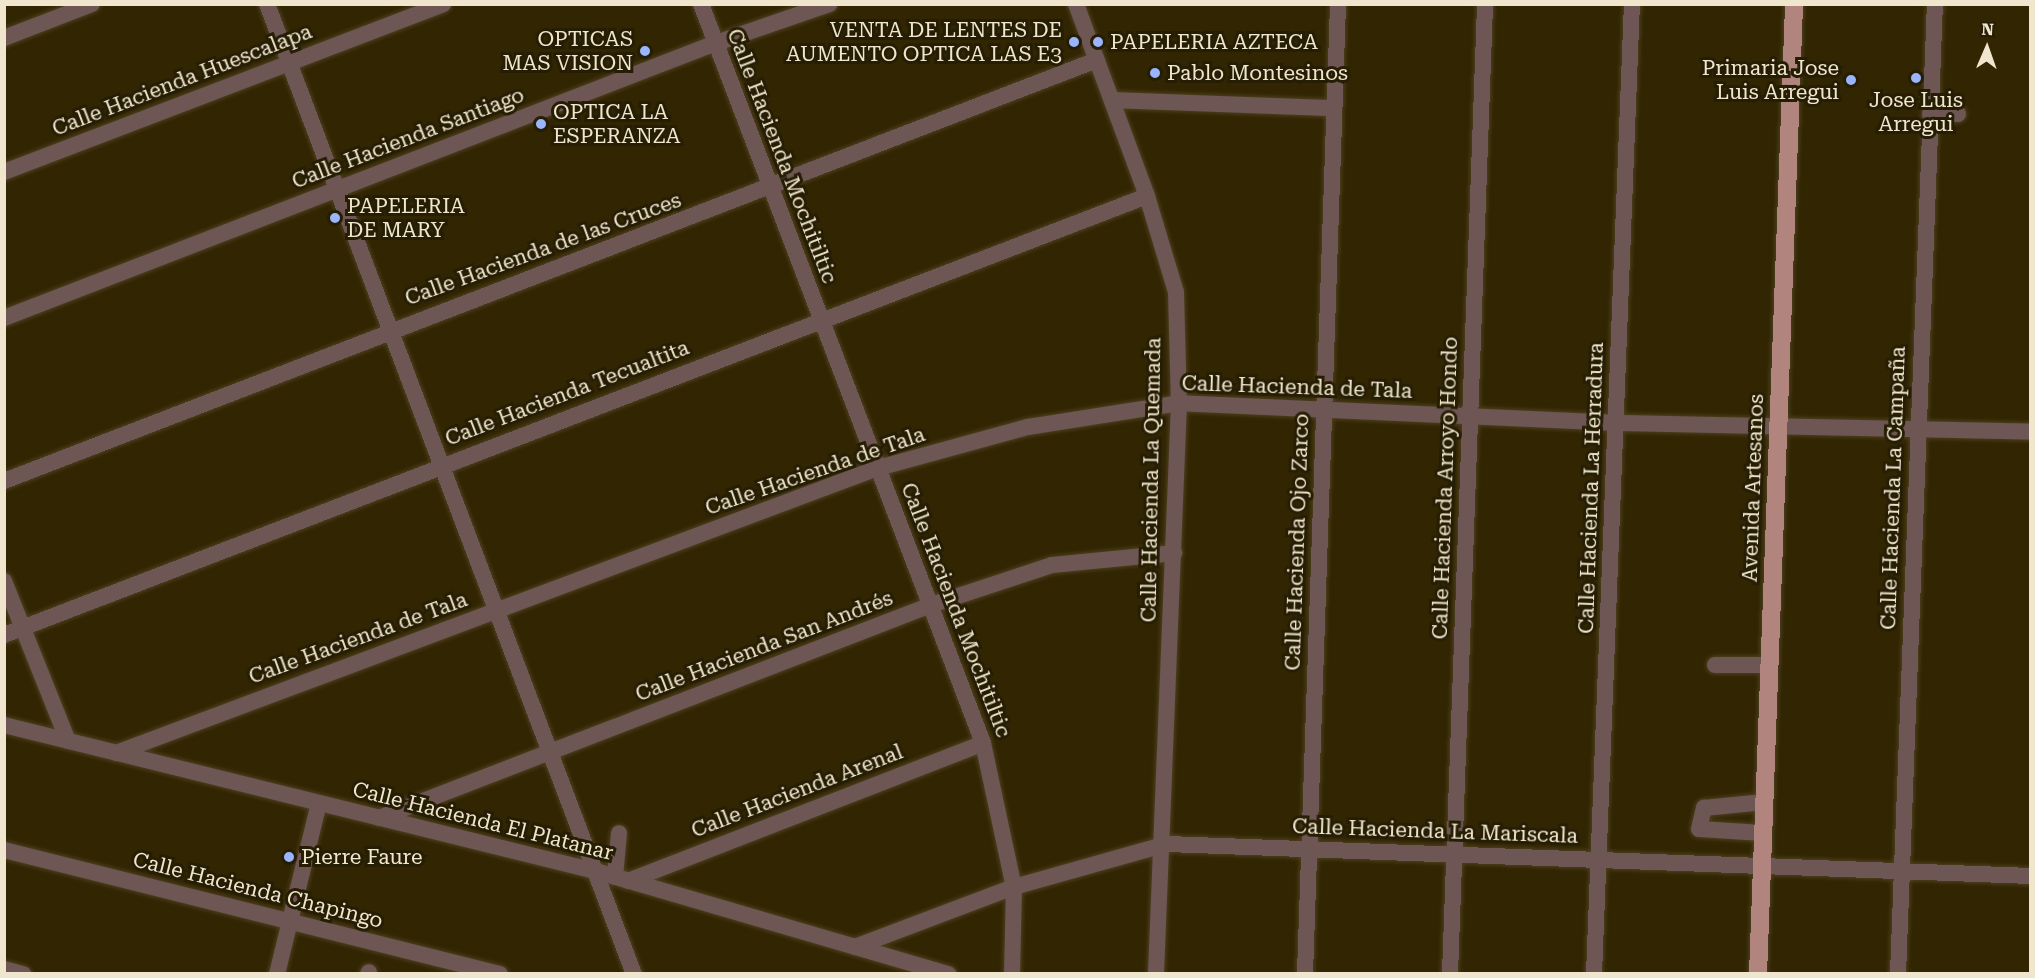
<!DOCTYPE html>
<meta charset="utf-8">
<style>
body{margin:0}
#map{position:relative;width:2035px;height:978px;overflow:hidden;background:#322502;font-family:"Roboto Serif",serif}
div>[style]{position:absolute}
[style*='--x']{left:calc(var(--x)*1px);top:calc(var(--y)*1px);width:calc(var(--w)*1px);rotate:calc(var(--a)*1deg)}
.roads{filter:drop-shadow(0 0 2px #4d401f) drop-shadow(0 0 2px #4d401f)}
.minor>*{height:16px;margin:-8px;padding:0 8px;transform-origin:8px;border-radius:8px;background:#6d5653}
.major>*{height:18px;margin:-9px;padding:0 9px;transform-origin:9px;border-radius:9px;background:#b1847d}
.dots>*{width:16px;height:16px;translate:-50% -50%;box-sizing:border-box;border:3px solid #261d05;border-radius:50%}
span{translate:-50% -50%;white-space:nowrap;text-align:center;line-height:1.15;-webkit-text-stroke:6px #261d05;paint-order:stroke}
.poi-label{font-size:21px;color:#f0e6ce}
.right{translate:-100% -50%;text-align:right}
.left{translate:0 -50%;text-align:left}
.street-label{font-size:21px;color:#f0e6ce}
.frame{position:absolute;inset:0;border:6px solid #f0e6ce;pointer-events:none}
.north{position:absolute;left:1957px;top:18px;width:60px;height:60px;-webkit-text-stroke:4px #261d05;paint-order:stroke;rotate:2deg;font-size:16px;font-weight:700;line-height:24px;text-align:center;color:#f0e6ce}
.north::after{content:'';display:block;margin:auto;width:21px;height:27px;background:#f0e6ce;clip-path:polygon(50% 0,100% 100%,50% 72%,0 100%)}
</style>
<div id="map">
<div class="roads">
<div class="minor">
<i style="--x:267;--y:4;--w:1037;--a:69.28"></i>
<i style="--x:701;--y:4;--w:791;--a:69.11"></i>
<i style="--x:983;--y:743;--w:147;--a:77.9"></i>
<i style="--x:1014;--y:887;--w:87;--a:91.3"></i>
<i style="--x:1076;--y:4;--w:205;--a:69.7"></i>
<i style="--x:1147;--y:196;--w:100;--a:73.2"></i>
<i style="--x:1176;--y:292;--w:111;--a:88.5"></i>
<i style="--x:1179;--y:403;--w:571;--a:92.31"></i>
<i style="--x:4;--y:38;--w:94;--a:-21.1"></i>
<i style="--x:1112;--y:100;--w:222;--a:2.1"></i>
<i style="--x:1930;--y:114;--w:28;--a:0"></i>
<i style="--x:4;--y:172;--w:470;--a:-20.9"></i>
<i style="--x:4;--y:318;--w:763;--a:-21.12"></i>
<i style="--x:716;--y:43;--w:120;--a:-19"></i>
<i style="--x:4;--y:481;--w:1171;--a:-21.07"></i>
<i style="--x:4;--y:581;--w:172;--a:68.2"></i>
<i style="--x:4;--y:635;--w:1224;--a:-21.01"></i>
<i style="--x:1715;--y:665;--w:54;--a:0"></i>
<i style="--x:4;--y:725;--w:613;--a:13.88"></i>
<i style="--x:599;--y:872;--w:364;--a:16.3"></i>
<i style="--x:116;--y:753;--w:814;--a:-20.51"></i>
<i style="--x:878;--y:468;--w:156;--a:-15.3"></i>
<i style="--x:1028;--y:427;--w:153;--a:-9"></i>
<i style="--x:1179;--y:403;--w:438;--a:2.6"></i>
<i style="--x:1617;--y:423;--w:413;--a:1.2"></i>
<i style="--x:379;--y:818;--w:592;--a:-21.1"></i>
<i style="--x:931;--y:605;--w:127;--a:-18.3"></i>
<i style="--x:1052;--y:565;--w:123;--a:-5.6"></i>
<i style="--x:1763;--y:833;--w:64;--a:-176.4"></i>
<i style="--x:1699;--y:829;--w:22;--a:-77"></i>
<i style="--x:1704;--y:808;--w:60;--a:-5.7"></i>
<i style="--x:4;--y:850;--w:511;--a:14.04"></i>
<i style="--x:615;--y:877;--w:44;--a:-84.8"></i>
<i style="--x:628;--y:881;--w:381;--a:-21.2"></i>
<i style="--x:855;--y:947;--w:170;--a:-20.7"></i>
<i style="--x:1014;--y:887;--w:159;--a:-15.7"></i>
<i style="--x:1167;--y:844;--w:864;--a:2.12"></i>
<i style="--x:4;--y:969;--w:20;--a:15"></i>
<i style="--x:277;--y:974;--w:176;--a:-76.2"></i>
<i style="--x:368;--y:974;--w:2;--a:-63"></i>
<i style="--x:1305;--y:974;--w:971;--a:-88.05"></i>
<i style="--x:1450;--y:974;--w:971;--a:-87.93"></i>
<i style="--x:1594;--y:974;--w:971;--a:-87.76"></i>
<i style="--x:1898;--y:974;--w:971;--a:-87.82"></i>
</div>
<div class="major">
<i style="--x:1758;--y:974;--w:971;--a:-87.87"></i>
</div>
</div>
<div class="dots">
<i style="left:1074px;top:42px;background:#9ab5fd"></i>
<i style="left:1098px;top:42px;background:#9ab5fd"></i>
<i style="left:645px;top:51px;background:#9ab5fd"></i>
<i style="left:1155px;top:73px;background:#9ab5fd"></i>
<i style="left:1916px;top:78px;background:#9ab5fd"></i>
<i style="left:1851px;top:80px;background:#9ab5fd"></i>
<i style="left:541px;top:124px;background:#9ab5fd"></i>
<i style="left:335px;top:218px;background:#9ab5fd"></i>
<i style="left:289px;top:857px;background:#9ab5fd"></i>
</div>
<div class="poi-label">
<span class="right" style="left:1062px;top:42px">VENTA DE LENTES DE<br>AUMENTO OPTICA LAS E3</span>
<span class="right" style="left:633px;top:51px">OPTICAS<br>MAS VISION</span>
<span class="left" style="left:1110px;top:42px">PAPELERIA AZTECA</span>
<span class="right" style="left:1839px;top:80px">Primaria Jose<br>Luis Arregui</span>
<span class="left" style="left:1167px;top:73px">Pablo Montesinos</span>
<span style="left:1916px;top:112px">Jose Luis<br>Arregui</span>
<span class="left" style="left:553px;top:124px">OPTICA LA<br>ESPERANZA</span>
<span class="left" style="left:347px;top:218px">PAPELERIA<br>DE MARY</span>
<span class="left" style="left:301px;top:857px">Pierre Faure</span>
</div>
<div class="street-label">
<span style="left:182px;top:80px;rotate:-21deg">Calle Hacienda Huescalapa</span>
<span style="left:408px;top:138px;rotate:-21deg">Calle Hacienda Santiago</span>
<span style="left:782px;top:156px;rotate:69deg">Calle Hacienda Mochitiltic</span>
<span style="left:543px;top:249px;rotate:-20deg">Calle Hacienda de las Cruces</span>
<span style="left:1297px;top:387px;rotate:2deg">Calle Hacienda de Tala</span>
<span style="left:567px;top:393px;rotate:-21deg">Calle Hacienda Tecualtita</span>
<span style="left:815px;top:471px;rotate:-19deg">Calle Hacienda de Tala</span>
<span style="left:1151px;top:480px;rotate:-89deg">Calle Hacienda La Quemada</span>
<span style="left:1445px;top:488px;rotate:-88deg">Calle Hacienda Arroyo Hondo</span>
<span style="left:1591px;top:488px;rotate:-88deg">Calle Hacienda La Herradura</span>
<span style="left:1753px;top:488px;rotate:-88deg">Avenida Artesanos</span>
<span style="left:1893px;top:488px;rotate:-88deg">Calle Hacienda La Campaña</span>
<span style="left:1297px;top:542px;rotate:-88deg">Calle Hacienda Ojo Zarco</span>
<span style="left:956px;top:610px;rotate:69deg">Calle Hacienda Mochitiltic</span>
<span style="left:358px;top:638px;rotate:-20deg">Calle Hacienda de Tala</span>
<span style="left:764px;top:646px;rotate:-21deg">Calle Hacienda San Andrés</span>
<span style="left:797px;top:791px;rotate:-21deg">Calle Hacienda Arenal</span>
<span style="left:483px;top:821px;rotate:14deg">Calle Hacienda El Platanar</span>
<span style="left:1435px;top:831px;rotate:2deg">Calle Hacienda La Mariscala</span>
<span style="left:258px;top:890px;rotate:14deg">Calle Hacienda Chapingo</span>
</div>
<div class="frame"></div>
<div class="north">N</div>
</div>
